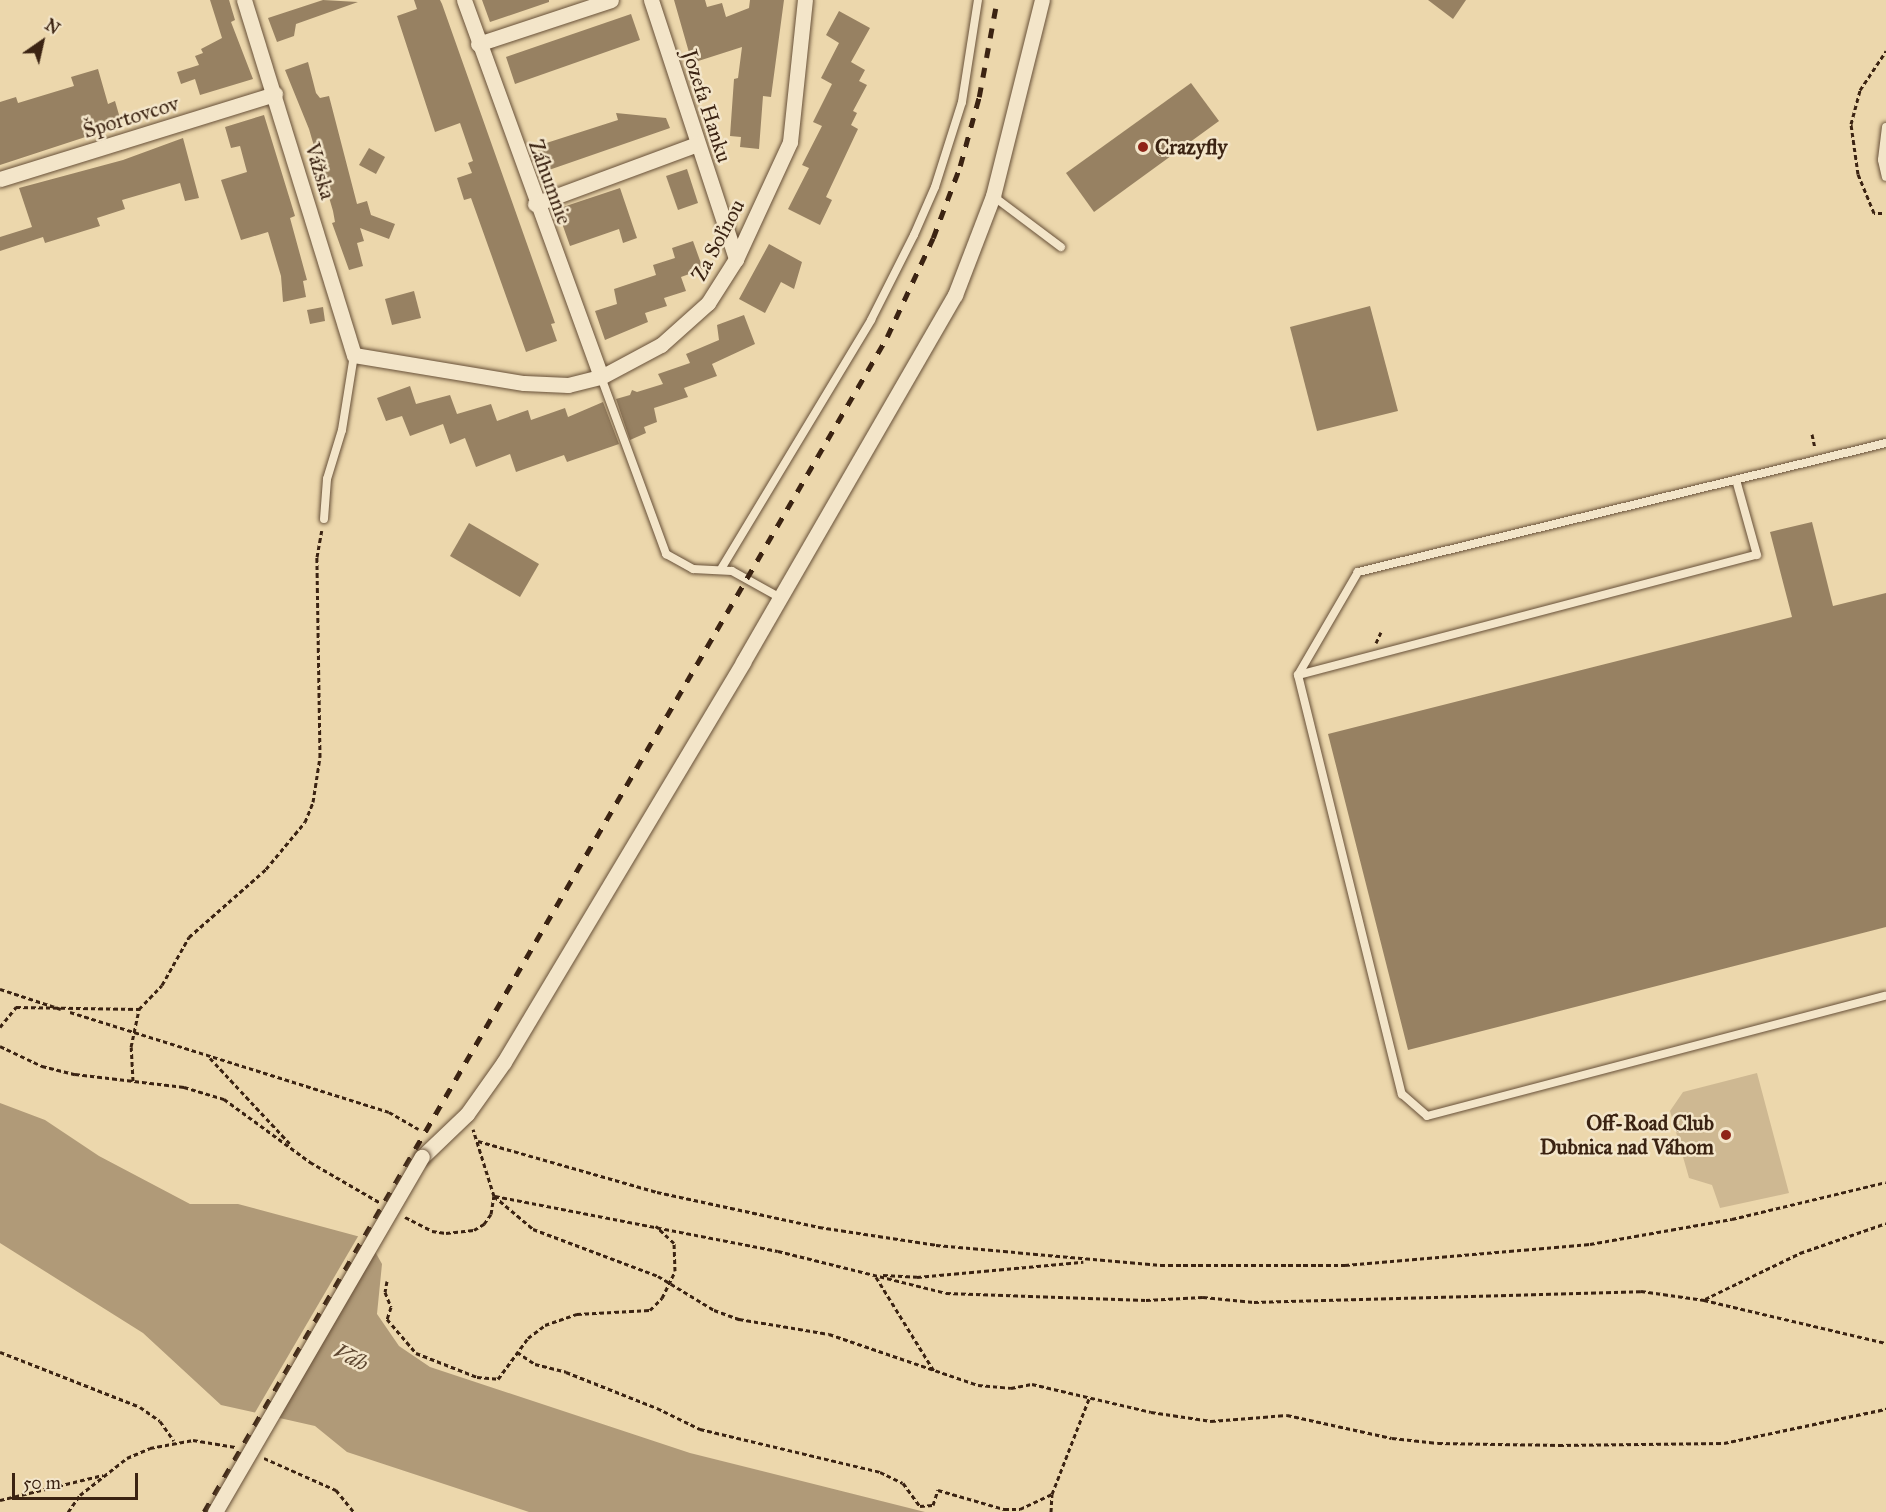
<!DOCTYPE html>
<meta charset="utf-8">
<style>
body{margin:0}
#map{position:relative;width:1886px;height:1512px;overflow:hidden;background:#ecd7ac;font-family:"IM FELL Great Primer",serif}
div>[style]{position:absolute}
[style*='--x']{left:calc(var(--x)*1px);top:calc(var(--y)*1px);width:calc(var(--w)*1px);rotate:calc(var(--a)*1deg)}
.green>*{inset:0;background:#ceb892}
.water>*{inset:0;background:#b09a78}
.pier>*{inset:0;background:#ecd7ac}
.building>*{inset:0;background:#978162}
.path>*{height:3px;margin-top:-1.5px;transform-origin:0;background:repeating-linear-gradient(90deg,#3b2312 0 4.5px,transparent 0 7.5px)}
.roads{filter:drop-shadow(0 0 2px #675038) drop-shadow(0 0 2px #675038)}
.service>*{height:8px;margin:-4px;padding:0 4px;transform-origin:4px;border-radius:4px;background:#f3e5c9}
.minor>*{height:15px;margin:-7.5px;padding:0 7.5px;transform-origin:7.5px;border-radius:7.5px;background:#f3e5c9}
.rail>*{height:4.5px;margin-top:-2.25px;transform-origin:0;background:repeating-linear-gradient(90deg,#3b2312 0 10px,transparent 0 20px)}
.bridges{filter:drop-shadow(0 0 2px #675038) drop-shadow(0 0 2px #675038)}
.minor-bridge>*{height:15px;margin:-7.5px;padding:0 7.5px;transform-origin:7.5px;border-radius:7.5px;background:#f3e5c9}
.dots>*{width:16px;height:16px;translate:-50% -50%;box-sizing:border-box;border:3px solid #f3e5c9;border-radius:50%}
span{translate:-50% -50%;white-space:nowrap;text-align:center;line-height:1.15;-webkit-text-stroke:5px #f3e5c9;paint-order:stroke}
.street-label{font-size:21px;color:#3b2312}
.poi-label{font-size:21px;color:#3b2312;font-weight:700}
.left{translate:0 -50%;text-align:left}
.right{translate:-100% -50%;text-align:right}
.water-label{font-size:22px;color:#5e4731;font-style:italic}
.north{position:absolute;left:12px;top:12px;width:60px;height:60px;-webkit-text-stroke:4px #f3e5c9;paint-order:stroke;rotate:34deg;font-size:16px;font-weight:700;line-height:24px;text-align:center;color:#3b2312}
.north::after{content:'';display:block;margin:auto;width:21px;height:27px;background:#3b2312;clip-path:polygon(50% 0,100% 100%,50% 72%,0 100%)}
.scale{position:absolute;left:12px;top:1473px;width:126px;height:27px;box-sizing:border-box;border:3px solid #3b2312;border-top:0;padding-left:8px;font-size:18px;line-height:21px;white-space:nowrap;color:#3b2312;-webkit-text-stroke:4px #f3e5c9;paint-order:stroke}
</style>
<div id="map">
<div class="green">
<i style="clip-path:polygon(1757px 1073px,1789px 1193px,1720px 1208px,1712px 1185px,1689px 1178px,1670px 1111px,1683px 1092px)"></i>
</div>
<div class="water">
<i style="clip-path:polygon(0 1103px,45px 1120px,99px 1156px,190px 1204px,238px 1204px,368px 1239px,382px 1264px,377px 1314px,399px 1346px,430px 1367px,690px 1453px,925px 1512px,529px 1512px,347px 1452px,315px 1426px,221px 1405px,143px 1333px,0 1243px)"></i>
</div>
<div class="pier">
<i style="clip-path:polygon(360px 1233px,370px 1237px,272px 1420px,253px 1416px)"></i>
</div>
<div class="building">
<i style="clip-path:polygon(210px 0,229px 0,235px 20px,231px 22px,253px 79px,200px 95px,195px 79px,181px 84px,177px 72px,199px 65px,195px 56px,203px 53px,201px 49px,222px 38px)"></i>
<i style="clip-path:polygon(323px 0,358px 2px,296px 24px,294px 36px,277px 42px,268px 18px)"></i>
<i style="clip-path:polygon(414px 0,440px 0,442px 4px,555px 323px,551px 324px,557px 341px,526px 352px,471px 198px,464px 200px,457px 178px,472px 173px,468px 163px,473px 161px,460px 123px,435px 132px,397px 16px,417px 9px)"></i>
<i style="clip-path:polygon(482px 0,549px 0,549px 2px,490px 22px)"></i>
<i style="clip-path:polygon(674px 0,705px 0,707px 7px,722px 3px,726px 17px,749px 8px,750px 0,784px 0,771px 97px,763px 96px,759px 149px,740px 147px,741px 137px,730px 136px,734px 79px,738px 78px,742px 47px,692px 63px)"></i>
<i style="clip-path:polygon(1428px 0,1466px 0,1453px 19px)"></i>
<i style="clip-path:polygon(839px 11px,870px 28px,851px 62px,865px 70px,859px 81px,867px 85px,853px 111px,857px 113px,851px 125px,858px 129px,826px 197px,832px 200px,820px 225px,788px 209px,809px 168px,802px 165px,822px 126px,813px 122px,832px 84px,821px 78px,839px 43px,826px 35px)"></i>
<i style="clip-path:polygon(631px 14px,640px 40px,515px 84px,506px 57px)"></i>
<i style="clip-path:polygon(308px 62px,316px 93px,320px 98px,329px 96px,357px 204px,367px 201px,371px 215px,395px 224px,389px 239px,360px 228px,364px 241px,357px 243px,363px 266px,349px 270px,332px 223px,335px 222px,333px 211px,309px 129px,285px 70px)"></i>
<i style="clip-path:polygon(98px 69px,108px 104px,115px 101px,122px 125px,0 165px,0 102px,16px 97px,18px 103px,74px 86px,71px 77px)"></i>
<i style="clip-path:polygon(1191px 83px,1219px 121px,1094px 212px,1066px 173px)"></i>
<i style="clip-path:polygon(616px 113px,666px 118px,670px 128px,546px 171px,537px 146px,618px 120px)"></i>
<i style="clip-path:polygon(264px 115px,295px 216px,290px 218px,307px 280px,303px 281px,306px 297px,283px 302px,281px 276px,268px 232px,241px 240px,221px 180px,247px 172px,240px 146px,231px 148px,225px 127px)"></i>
<i style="clip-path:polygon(183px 138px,199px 198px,185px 201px,180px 183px,122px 200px,125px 209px,97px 218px,100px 226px,45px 243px,43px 237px,0 251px,0 237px,32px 227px,19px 188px,123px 160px)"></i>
<i style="clip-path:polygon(369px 148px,385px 157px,376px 174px,359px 165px)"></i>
<i style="clip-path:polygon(687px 169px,698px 203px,678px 210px,666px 176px)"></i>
<i style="clip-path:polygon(620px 188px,637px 238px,623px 243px,619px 229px,570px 246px,557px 209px)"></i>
<i style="clip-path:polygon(693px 241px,703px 269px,681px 277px,686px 291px,664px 298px,667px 306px,645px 313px,648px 322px,605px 340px,595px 311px,617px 304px,614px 289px,656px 275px,653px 265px,675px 258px,672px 248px)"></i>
<i style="clip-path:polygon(769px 244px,802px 262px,794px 289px,781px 282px,765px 313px,739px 299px)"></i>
<i style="clip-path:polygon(414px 291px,421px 318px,392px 325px,385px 299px)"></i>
<i style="clip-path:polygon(1370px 306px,1398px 411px,1317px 431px,1290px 327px)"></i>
<i style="clip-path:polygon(323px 307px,325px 321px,310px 324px,307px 310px)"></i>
<i style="clip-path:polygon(744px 315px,755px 344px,712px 364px,717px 376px,684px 388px,688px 397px,654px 408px,657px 422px,644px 427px,646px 433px,630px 440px,616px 399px,630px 395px,632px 390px,637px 392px,663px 384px,658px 374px,690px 363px,686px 354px,719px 340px,717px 325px)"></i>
<i style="clip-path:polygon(410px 386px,416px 404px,450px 395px,457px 414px,491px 404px,497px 421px,528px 410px,531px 420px,565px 408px,568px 417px,603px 402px,619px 444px,567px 462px,564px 455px,516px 472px,510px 454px,476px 467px,465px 438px,450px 444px,443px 424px,410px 436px,402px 416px,386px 421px,377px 398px)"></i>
<i style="clip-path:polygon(1812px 522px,1833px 606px,1886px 593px,1886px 927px,1408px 1050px,1328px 734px,1792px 617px,1770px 532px)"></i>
<i style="clip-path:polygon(469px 523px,539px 564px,520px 597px,450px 556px)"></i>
</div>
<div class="path">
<i style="--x:1882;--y:213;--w:8;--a:180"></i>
<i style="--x:1874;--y:213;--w:42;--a:-112.3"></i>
<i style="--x:1858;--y:174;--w:50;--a:-98"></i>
<i style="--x:1851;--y:124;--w:35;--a:-75"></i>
<i style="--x:1860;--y:90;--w:47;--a:-56.3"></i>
<i style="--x:1812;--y:434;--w:14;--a:78"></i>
<i style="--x:1376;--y:643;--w:12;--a:-66"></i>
<i style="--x:0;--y:989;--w:64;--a:18.2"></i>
<i style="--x:70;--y:1012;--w:334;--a:17.4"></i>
<i style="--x:389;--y:1112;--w:34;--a:30"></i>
<i style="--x:0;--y:1027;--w:26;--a:-51"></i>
<i style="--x:16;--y:1007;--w:123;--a:0.9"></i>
<i style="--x:139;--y:1009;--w:33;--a:-46"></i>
<i style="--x:162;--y:985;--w:55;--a:-60.6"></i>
<i style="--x:189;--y:937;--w:103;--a:-41.4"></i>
<i style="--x:266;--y:869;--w:61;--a:-50.3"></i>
<i style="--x:305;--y:822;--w:22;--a:-68"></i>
<i style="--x:313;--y:802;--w:46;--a:-81.2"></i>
<i style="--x:320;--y:757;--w:200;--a:-90.9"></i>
<i style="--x:317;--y:557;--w:27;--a:-80"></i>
<i style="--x:0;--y:1046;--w:47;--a:25.5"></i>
<i style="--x:42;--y:1066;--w:34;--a:14"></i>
<i style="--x:75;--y:1074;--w:110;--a:6.8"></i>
<i style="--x:184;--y:1087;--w:42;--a:16.7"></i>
<i style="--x:224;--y:1099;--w:107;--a:36.2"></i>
<i style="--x:310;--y:1162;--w:80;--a:30.1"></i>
<i style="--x:210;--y:1058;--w:119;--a:47"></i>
<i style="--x:133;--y:1081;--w:34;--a:-93"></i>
<i style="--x:131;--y:1047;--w:39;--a:-78"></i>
<i style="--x:478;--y:1141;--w:186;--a:15.9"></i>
<i style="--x:657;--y:1192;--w:166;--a:12.2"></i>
<i style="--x:819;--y:1227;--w:118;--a:8.7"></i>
<i style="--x:936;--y:1245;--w:226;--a:5.1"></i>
<i style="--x:1161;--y:1265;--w:184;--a:0"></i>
<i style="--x:1345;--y:1265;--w:246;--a:-4.9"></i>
<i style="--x:1590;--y:1244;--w:144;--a:-10"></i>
<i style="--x:1732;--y:1219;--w:158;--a:-13.5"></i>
<i style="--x:494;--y:1196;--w:51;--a:40.2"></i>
<i style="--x:533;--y:1229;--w:134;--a:20.6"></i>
<i style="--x:658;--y:1276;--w:66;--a:31.3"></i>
<i style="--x:714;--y:1310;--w:27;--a:20"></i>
<i style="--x:739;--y:1319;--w:91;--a:9.5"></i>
<i style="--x:829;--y:1334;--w:157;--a:18.9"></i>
<i style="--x:978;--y:1385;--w:33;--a:5"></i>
<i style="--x:1011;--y:1388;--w:21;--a:-11"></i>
<i style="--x:1032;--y:1384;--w:122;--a:13.2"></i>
<i style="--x:1151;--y:1412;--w:61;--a:8.5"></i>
<i style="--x:1211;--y:1421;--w:76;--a:-4.5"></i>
<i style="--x:1287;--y:1415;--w:107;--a:12.4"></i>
<i style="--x:1392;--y:1438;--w:46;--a:6.2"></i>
<i style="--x:1438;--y:1443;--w:121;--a:0.9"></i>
<i style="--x:1559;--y:1445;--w:165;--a:-0.7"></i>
<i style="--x:1724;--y:1443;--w:166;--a:-11.9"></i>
<i style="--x:495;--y:1196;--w:288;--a:11"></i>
<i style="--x:778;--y:1251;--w:173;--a:14"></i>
<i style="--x:946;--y:1293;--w:200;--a:2"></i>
<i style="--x:1146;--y:1300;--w:57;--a:-3"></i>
<i style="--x:1203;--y:1297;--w:51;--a:5.6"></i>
<i style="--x:1254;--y:1302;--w:387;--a:-1.6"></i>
<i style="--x:1641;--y:1291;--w:64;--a:8.1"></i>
<i style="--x:1704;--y:1300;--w:187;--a:13.3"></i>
<i style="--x:405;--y:1217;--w:30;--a:27"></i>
<i style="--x:432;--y:1231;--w:14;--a:8"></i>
<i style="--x:446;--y:1233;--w:28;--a:-6"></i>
<i style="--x:474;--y:1230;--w:12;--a:-31"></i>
<i style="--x:484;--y:1224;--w:12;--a:-55"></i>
<i style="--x:491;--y:1214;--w:18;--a:-81"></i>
<i style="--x:494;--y:1196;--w:70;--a:-107.4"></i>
<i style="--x:883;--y:1275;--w:34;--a:3"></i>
<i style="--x:917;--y:1277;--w:167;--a:-5.2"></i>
<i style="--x:876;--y:1277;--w:110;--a:58.3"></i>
<i style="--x:387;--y:1281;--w:11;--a:100"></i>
<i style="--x:385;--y:1292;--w:16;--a:68"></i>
<i style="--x:391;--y:1307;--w:13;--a:108"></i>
<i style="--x:387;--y:1319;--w:45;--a:49.5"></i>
<i style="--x:416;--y:1353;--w:66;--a:21.5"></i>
<i style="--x:477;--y:1377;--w:21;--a:5"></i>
<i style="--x:498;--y:1379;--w:51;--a:-53.8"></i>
<i style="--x:528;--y:1338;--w:21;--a:-37"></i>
<i style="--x:545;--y:1325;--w:34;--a:-19"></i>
<i style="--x:577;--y:1314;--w:73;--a:-3.1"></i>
<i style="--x:650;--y:1310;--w:17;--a:-45"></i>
<i style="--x:662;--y:1298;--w:30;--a:-64"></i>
<i style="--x:675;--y:1271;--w:28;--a:-92"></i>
<i style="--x:674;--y:1243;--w:25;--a:-137"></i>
<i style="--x:1705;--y:1299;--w:106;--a:-25.8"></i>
<i style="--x:1800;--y:1253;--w:91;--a:-19.2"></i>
<i style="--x:0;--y:1352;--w:150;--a:21.4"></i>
<i style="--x:140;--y:1407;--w:24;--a:35"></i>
<i style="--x:160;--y:1421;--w:24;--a:55"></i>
<i style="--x:517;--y:1352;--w:22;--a:34"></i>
<i style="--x:535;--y:1364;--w:32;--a:14"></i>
<i style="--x:566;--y:1372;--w:98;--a:21.6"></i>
<i style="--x:657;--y:1408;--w:48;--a:26"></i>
<i style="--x:700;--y:1429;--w:185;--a:13.4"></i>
<i style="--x:880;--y:1472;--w:25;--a:26"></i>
<i style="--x:903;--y:1483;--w:29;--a:54"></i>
<i style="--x:920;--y:1506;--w:13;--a:-4"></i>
<i style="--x:933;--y:1505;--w:16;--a:-72"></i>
<i style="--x:938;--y:1490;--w:69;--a:16.1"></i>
<i style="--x:1004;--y:1509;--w:16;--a:0"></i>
<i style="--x:1020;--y:1509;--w:35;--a:-25"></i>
<i style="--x:264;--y:1458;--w:79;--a:24"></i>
<i style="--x:336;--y:1490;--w:28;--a:51"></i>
<i style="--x:0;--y:1500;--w:106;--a:-13.6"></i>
<i style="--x:68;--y:1512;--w:21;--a:-55"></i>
<i style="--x:80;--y:1495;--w:60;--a:-38.2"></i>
<i style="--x:127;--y:1458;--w:25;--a:-23"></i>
<i style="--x:150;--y:1448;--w:44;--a:-10.5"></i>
<i style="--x:193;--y:1440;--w:43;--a:9.5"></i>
<i style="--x:1051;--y:1512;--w:18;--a:-87"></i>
<i style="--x:1052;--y:1494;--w:105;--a:-68.8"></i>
</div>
<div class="roads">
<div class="service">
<i style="--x:1886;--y:127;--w:33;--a:97"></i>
<i style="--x:1882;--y:160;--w:17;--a:77"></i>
<i style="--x:993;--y:196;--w:85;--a:36.9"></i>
<i style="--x:601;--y:377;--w:189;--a:69.8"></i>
<i style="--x:666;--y:554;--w:31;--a:29"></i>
<i style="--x:693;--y:569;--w:39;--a:3"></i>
<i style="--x:732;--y:571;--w:54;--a:29"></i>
<i style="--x:1886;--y:443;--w:544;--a:166.27"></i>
<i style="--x:1358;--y:572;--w:119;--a:120.2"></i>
<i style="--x:1298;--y:675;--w:432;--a:76.1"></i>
<i style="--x:1402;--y:1094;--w:33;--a:41"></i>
<i style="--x:1427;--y:1116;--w:474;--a:-14.7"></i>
<i style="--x:324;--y:519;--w:40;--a:-85.7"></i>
<i style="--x:327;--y:479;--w:51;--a:-73"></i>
<i style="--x:342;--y:430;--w:76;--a:-80.9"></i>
<i style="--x:721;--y:569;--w:291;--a:-58.9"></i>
<i style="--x:871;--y:320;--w:95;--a:-63.2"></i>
<i style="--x:914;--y:235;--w:52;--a:-66.4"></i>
<i style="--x:935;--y:187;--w:89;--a:-72.4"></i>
<i style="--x:962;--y:102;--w:103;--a:-81.1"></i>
<i style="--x:1298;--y:675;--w:474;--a:-14.7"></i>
<i style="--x:1757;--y:555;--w:78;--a:-105.6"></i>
</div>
<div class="minor">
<i style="--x:244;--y:0;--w:372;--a:72.8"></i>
<i style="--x:354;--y:355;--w:172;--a:9.4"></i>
<i style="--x:524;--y:383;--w:44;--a:2.6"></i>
<i style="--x:568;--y:385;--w:34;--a:-14"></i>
<i style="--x:601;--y:377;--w:68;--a:-28.1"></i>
<i style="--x:661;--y:345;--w:63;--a:-41.8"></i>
<i style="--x:708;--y:303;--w:52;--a:-57.5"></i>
<i style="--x:736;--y:259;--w:129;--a:-65.2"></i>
<i style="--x:790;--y:142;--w:143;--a:-84"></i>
<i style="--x:464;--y:0;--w:401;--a:70"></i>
<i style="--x:651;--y:0;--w:273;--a:71.8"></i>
<i style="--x:478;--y:44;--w:140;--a:-18.3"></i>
<i style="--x:0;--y:179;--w:288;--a:-17.2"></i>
<i style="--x:535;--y:204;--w:173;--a:-20.3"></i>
<i style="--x:422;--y:1157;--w:62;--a:-43.7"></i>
<i style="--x:467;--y:1114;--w:64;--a:-54.6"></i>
<i style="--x:504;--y:1062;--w:466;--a:-59.1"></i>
<i style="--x:743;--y:662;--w:424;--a:-60"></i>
<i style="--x:955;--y:295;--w:106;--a:-69"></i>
<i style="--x:993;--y:196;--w:202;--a:-76"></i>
</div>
</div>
<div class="rail">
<i style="--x:204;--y:1512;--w:1359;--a:-59.83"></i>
<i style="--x:887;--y:337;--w:109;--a:-65.1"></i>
<i style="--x:933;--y:238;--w:77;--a:-69.4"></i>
<i style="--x:960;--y:166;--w:72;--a:-74.6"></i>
<i style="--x:979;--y:97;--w:99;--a:-79.5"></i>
</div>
<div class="bridges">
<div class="minor-bridge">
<i style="--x:215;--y:1512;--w:411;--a:-59.8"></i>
</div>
</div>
<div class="dots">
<i style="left:1143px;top:147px;background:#8f2418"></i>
<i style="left:1726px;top:1135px;background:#8f2418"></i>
</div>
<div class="street-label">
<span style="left:707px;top:106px;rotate:72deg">Jozefa Hanku</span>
<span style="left:131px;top:117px;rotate:-17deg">Športovcov</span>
<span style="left:320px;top:171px;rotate:73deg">Vážska</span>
<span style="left:550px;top:182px;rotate:70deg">Záhumnie</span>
<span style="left:718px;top:240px;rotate:-62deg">Za Soľnou</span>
</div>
<div class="poi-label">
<span class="left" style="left:1155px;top:147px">Crazyfly</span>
<span class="right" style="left:1714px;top:1135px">Off-Road Club<br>Dubnica nad Váhom</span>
</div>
<div class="water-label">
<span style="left:351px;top:1357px;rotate:27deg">Váh</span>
</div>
<div class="north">N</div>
<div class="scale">50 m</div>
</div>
